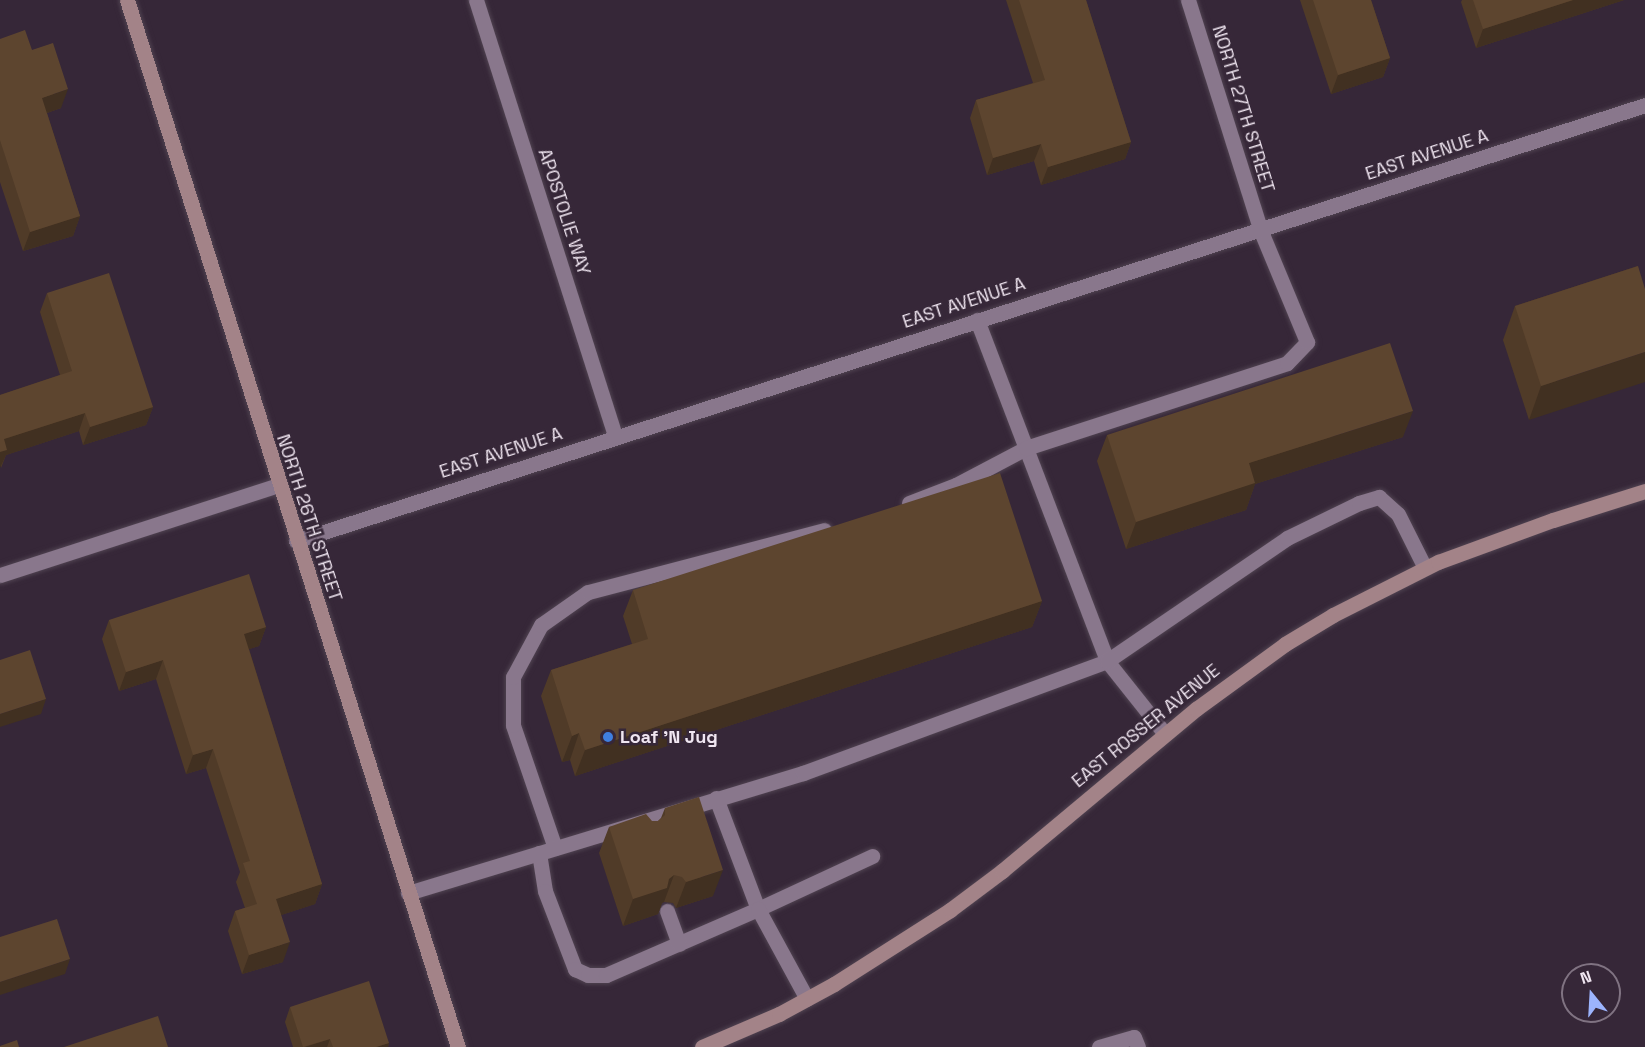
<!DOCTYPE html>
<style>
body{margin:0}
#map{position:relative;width:1645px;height:1047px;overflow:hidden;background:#362738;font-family:"Space Grotesk",sans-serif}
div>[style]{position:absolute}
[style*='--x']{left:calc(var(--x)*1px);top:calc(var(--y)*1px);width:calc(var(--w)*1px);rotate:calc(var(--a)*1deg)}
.roads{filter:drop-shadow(0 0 2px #504351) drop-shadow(0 0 2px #504351)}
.lane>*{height:15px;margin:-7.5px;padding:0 7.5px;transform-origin:7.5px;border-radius:7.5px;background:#89778c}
.street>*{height:15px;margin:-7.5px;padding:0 7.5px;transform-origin:7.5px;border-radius:7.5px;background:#89778c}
.secondary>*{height:15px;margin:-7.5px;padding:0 7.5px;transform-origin:7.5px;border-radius:7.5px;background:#a38388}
.wall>*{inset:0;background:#503b28}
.shaded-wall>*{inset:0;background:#413021}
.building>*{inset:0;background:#5d452f}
.dots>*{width:16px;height:16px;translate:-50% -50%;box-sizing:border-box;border:3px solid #362738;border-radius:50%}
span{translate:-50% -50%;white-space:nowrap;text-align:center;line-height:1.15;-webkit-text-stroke:5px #362738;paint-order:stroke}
.street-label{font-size:18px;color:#f0e6f1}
.poi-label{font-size:18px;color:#f0e6f1;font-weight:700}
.left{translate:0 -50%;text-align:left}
.north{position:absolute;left:1561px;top:963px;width:60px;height:60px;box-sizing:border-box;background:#362738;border:2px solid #807382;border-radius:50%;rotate:342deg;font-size:16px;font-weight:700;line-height:24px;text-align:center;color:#f0e6f1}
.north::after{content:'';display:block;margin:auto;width:21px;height:27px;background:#9cb4fd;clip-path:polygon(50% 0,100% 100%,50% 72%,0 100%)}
</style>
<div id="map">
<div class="roads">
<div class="lane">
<i style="--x:977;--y:320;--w:365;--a:69.1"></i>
<i style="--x:1107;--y:661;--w:93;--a:51.5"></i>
<i style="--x:909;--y:503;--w:50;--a:-21"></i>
<i style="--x:956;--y:485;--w:79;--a:-27.9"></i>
<i style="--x:1026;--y:448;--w:274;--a:-18"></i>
<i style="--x:1287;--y:363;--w:29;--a:-46"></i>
<i style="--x:1307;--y:342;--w:122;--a:-112.6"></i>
<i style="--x:716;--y:798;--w:119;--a:69.3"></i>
<i style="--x:758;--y:909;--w:126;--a:-24.9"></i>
<i style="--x:555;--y:848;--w:130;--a:-108.9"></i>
<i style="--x:513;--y:725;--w:48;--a:-90"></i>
<i style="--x:513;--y:677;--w:59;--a:-61.7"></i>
<i style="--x:541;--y:625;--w:57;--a:-35.1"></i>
<i style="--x:588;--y:592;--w:244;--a:-14.7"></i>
<i style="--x:539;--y:853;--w:38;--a:81"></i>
<i style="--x:545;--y:891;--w:84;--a:69"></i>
<i style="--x:575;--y:969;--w:14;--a:25"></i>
<i style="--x:588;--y:975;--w:18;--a:0"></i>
<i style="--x:606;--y:975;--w:166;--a:-23.5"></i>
<i style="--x:758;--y:909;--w:102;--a:61.4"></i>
<i style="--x:408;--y:893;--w:413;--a:-16.9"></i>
<i style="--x:803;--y:773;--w:324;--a:-20.2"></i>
<i style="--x:1107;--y:661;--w:218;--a:-34.3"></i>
<i style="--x:1287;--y:538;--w:80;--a:-25.9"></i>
<i style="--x:1359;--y:503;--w:21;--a:-17"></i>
<i style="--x:1379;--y:497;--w:25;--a:42"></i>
<i style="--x:1398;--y:514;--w:60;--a:63.4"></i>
<i style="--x:667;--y:911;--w:35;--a:70"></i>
<i style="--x:1099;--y:1047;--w:36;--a:-16"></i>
<i style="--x:1134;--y:1037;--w:11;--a:68"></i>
</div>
<div class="street">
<i style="--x:476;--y:0;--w:458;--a:72.3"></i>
<i style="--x:1188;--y:0;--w:240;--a:72.5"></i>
<i style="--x:296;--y:541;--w:1418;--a:-17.91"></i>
<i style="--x:0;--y:575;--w:292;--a:-17.9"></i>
</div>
<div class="secondary">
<i style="--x:127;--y:0;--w:1098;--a:72.46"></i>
<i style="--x:702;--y:1047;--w:84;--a:-23.2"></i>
<i style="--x:779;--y:1014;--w:63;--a:-28.6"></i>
<i style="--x:834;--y:984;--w:138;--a:-32.5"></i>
<i style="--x:950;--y:910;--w:65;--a:-36.9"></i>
<i style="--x:1002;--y:871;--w:253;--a:-39.9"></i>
<i style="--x:1196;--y:709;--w:110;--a:-36.1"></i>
<i style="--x:1285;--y:644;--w:56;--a:-31.1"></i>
<i style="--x:1333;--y:615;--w:118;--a:-26.8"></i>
<i style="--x:1438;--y:562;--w:122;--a:-20.1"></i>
<i style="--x:1553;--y:520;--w:96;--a:-17.5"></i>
</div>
</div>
<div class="wall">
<i style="clip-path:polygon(1006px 0,1086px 0,1131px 142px,1125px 159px,1041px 185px,1034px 161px,987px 175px,970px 118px,976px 100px,1033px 83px)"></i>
<i style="clip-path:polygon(1300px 0,1371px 0,1390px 58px,1383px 77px,1331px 94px)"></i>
<i style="clip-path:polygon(1462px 0,1624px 0,1476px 48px,1461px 2px)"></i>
<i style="clip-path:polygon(0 39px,32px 50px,61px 108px,47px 113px,80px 216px,73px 236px,23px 251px,0 182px)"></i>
<i style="clip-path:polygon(1638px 266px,1529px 420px,1503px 340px,1515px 306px)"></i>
<i style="clip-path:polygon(47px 293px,153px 407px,146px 425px,83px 445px,79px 431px,6px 455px,1px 468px,0 395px,60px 375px,40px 312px)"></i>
<i style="clip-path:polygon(1107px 435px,1403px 437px,1255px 484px,1246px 510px,1126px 549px,1097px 461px)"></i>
<i style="clip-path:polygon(633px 590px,1042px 601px,1032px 627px,575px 776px,570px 760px,562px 762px,541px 696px,551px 670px,632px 644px,623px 616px)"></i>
<i style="clip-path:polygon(109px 620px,266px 627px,259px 646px,249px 649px,322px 884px,315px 904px,281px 915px,283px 962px,242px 974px,228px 931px,235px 911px,245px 908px,236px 882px,240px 872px,206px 768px,186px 774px,156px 679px,119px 691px,102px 639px)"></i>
<i style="clip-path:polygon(665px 808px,713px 896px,676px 908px,673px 903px,664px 902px,662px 903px,658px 914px,623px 926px,599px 853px,609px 827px,658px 821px,661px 818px)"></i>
<i style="clip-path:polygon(290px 1007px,389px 1043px,388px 1047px,293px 1047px,285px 1022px)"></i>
</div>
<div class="shaded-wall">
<i style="clip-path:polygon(1573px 0,1624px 0,1476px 48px,1483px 29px)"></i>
<i style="clip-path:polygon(1390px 58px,1383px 77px,1331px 94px,1338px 75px)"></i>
<i style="clip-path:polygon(68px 89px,61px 108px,35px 117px,42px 98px)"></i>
<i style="clip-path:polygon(1131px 142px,1125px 159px,1041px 185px,1048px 167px)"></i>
<i style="clip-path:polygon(1041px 144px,1034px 161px,987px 175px,993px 158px)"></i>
<i style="clip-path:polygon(80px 216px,73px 236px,23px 251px,30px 232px)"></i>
<i style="clip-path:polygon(1645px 352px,1645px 382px,1529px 420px,1541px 386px)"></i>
<i style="clip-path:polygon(153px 407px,146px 425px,83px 445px,90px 427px)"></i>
<i style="clip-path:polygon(1413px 411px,1403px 437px,1255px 484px,1246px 510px,1126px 549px,1136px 522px,1249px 463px)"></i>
<i style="clip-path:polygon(85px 413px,79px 431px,6px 455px,0 468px,0 449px,4px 439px)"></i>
<i style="clip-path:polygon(1042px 601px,1032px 627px,575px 776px,585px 750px)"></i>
<i style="clip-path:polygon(266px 627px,259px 646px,237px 653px,244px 634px)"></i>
<i style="clip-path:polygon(163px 660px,156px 679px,119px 691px,126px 672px)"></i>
<i style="clip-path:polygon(46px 699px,41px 714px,0 727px,0 714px)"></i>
<i style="clip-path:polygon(579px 733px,570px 760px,562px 762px,572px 736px)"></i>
<i style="clip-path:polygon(213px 749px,206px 768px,186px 774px,193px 755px)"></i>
<i style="clip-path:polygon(723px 870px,713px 896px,676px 908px,686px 882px)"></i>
<i style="clip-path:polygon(674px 875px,664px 902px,662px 903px,658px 914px,623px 926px,633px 899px)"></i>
<i style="clip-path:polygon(322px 884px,315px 904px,269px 919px,276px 899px)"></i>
<i style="clip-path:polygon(290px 942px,283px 962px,242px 974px,249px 955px)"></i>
<i style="clip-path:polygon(70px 959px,65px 974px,0 995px,0 982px)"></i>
<i style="clip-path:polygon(330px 1039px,327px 1047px,305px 1047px)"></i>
<i style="clip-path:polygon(389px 1043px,388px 1047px,376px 1047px)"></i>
</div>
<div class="building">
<i style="clip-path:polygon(1019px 0,1086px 0,1131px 142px,1048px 167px,1041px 144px,993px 158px,976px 100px,1045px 80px)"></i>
<i style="clip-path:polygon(1313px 0,1371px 0,1390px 58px,1338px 75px)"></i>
<i style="clip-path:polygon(1473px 0,1573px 0,1483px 29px)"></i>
<i style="clip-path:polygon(25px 30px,32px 50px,53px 43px,68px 89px,42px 98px,80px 216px,30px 232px,0 140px,0 39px)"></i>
<i style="clip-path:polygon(1638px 266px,1645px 289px,1645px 352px,1541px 386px,1515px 306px)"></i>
<i style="clip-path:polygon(109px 273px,153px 407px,90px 427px,85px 413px,4px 439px,7px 450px,0 452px,0 395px,72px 371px,47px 293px)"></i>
<i style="clip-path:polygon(1390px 343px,1413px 411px,1249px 463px,1255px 483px,1136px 522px,1107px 435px)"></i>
<i style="clip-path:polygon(1000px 473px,1042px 601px,585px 750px,579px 733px,572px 736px,551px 670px,648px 639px,633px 590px)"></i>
<i style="clip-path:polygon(249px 574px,266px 627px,244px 634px,322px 884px,276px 899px,290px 942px,249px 955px,235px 911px,257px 904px,243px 863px,250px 861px,213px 749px,193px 755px,163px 660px,126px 672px,109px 620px)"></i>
<i style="clip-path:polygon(30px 650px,46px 699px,0 714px,0 660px)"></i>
<i style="clip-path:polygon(699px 797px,723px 870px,686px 882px,682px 877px,674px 875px,669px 879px,667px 888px,633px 899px,609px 827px,646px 814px,652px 821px,658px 821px,665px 815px,665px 808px)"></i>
<i style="clip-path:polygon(57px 919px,70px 959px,0 982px,0 937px)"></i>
<i style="clip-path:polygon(369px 981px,389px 1043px,376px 1047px,333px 1047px,330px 1039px,303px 1047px,290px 1007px)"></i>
<i style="clip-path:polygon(158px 1016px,168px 1047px,64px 1047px)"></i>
<i style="clip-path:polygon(17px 1040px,19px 1047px,0 1047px,0 1046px)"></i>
</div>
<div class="dots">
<i style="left:608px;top:737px;background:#3f7fe0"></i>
</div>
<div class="street-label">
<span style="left:1243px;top:109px;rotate:73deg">NORTH 27TH STREET</span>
<span style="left:1427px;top:155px;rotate:-18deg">EAST AVENUE A</span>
<span style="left:564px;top:212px;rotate:72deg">APOSTOLIE WAY</span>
<span style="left:964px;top:303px;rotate:-18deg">EAST AVENUE A</span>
<span style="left:501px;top:453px;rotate:-18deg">EAST AVENUE A</span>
<span style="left:309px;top:518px;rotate:72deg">NORTH 26TH STREET</span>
<span style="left:1146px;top:726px;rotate:-39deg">EAST ROSSER AVENUE</span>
</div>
<div class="poi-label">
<span class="left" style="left:620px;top:737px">Loaf 'N Jug</span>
</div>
<div class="north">N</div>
</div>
